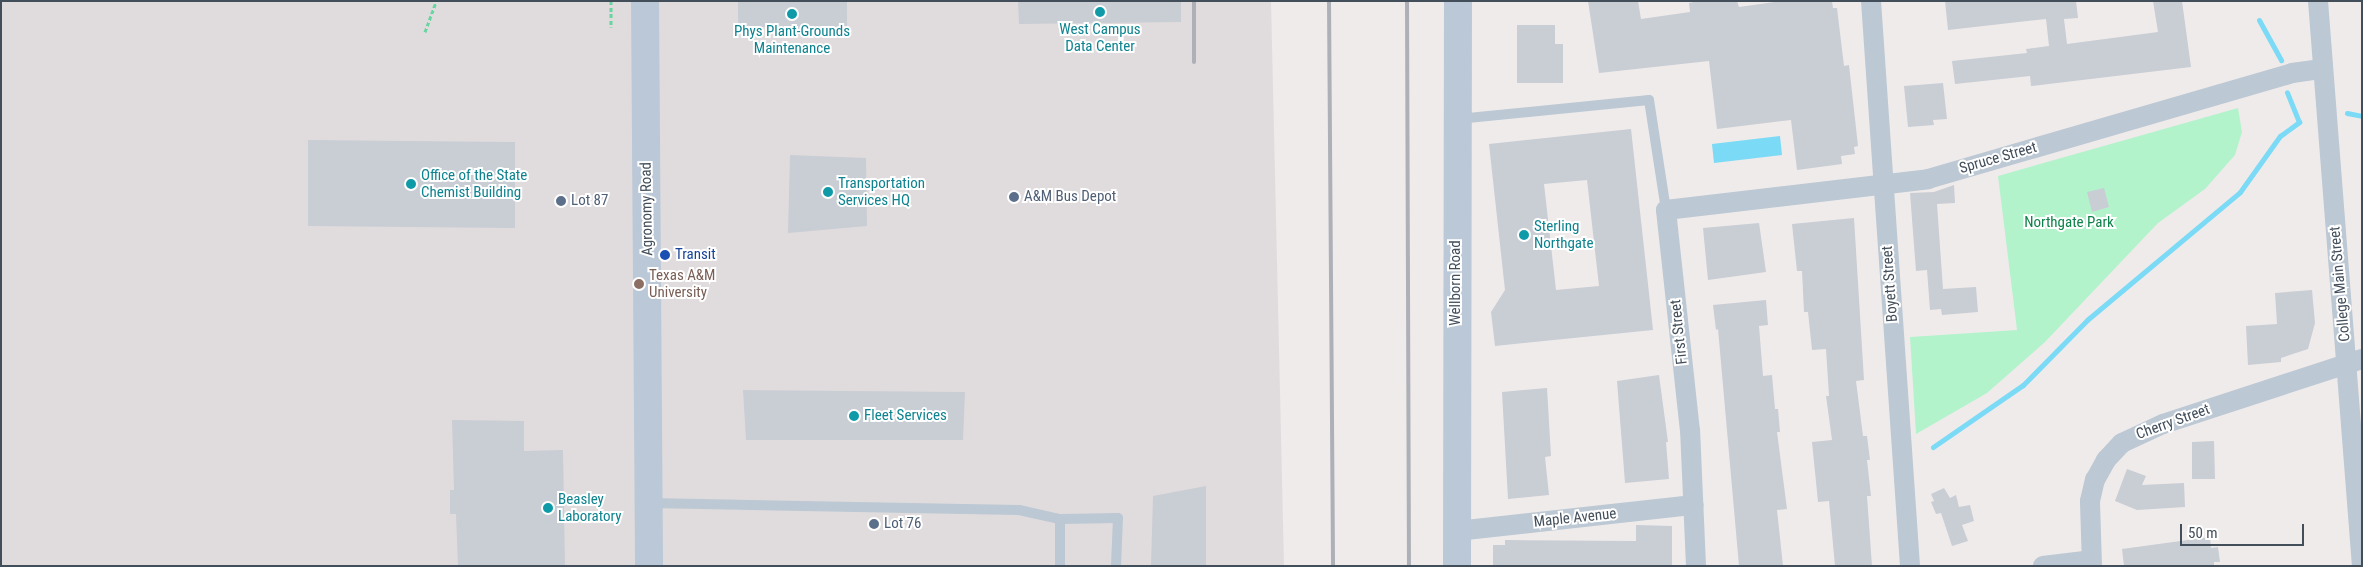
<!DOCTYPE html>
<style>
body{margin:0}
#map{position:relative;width:2363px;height:567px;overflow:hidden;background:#efebeb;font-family:"Roboto Condensed",sans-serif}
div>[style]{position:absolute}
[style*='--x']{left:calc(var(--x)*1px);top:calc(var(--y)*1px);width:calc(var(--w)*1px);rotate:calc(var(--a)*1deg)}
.education>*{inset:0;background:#e0dcdd}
.green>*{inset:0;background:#b3f3cc}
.water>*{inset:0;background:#7bdaf5}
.stream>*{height:5px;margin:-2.5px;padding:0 2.5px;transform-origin:2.5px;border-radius:2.5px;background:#7bdaf5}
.building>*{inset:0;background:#c9cdd4}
.path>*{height:3px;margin-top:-1.5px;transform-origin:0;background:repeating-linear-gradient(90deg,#68d4a0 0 4px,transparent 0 6.5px)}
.lane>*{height:10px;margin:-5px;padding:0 5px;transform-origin:5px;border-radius:5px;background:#bcc8d3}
.street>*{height:20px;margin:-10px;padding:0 10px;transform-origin:10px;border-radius:10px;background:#bcc8d3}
.secondary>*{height:28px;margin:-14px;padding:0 14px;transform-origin:14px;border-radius:14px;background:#bbc8d7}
.rail>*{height:4px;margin:-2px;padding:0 2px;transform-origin:2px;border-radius:2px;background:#adb0b7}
.dots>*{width:14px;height:14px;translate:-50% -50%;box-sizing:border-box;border:2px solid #fff;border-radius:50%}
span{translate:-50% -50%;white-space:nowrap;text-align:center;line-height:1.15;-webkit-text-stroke:4px #fff;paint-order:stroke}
.culture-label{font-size:15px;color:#0d838f}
.left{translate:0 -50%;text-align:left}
.street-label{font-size:15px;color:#424e5a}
.service-label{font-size:15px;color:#4e5e75}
.park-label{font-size:15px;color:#0d8249}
.transit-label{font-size:15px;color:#164399}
.education-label{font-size:15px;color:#785e54}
.frame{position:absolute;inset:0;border:2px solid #424e5a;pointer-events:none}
.scale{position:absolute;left:2180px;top:524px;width:124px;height:22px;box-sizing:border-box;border:2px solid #424e5a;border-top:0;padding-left:6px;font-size:15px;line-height:18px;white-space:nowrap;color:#424e5a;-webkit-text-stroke:4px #fff;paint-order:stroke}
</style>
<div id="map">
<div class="education">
<i style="clip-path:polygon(1px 1px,1271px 1px,1284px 566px,1px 566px)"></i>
</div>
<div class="green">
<i style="clip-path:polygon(2238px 108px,2242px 132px,2235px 155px,2205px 189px,2158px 223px,2045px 342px,1987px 393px,1916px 434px,1910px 337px,2017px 330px,1998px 176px)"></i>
</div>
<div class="water">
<i style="clip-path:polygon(1780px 136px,1782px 155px,1714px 163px,1712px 144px)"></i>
</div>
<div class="stream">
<i style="--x:2259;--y:20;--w:46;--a:61.2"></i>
<i style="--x:2347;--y:113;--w:15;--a:11"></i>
<i style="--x:1933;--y:447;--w:109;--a:-34.6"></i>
<i style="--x:2023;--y:385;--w:91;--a:-45.4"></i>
<i style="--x:2087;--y:320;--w:199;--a:-39.9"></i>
<i style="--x:2240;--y:192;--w:69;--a:-54.5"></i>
<i style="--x:2280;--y:136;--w:24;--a:-36"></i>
<i style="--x:2299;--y:122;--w:32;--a:-112"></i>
</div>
<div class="building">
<i style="clip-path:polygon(738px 1px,847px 1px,847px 35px,789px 35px,790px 27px,738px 27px)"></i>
<i style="clip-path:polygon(1018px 1px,1181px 1px,1181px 22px,1019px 24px)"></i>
<i style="clip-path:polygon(1588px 1px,1638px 1px,1641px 19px,1690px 12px,1689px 3px,1699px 1px,1737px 1px,1739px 7px,1782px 1px,1832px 1px,1833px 8px,1837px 8px,1844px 66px,1849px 65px,1858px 146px,1854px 147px,1855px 154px,1841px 156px,1842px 164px,1797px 170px,1791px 120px,1717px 129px,1709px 61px,1599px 73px)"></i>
<i style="clip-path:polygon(1945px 1px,2076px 1px,2078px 18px,2064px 19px,2067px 44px,2158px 32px,2153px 1px,2182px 1px,2191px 67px,2031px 86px,2030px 76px,1955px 84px,1952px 61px,2027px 53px,2026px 49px,2049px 46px,2046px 19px,1948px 30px)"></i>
<i style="clip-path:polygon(1517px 25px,1555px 25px,1555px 44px,1563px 44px,1563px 83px,1517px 83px)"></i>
<i style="clip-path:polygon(1943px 83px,1947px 119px,1933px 120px,1934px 125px,1908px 127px,1904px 86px)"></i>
<i style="clip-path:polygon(evenodd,1631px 129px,1653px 330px,1495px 346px,1491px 312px,1505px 290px,1489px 144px,1631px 129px,1587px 180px,1599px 286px,1556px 290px,1544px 184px,1587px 180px)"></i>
<i style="clip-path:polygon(308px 140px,515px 142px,515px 228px,308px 226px)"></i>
<i style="clip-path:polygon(790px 155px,866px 158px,867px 226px,788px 233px)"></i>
<i style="clip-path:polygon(1954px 185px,1955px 203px,1937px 204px,1943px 289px,1976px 287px,1978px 312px,1942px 315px,1941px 309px,1930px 310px,1927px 270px,1916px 271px,1910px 193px,1934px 192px)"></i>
<i style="clip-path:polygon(2104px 188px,2109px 207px,2092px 212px,2087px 192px)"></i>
<i style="clip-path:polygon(1854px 218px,1864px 380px,1856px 381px,1863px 436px,1867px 436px,1870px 460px,1867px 460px,1871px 496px,1867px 496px,1872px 566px,1835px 566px,1829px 501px,1818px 502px,1812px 442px,1832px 440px,1826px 396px,1829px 396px,1826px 349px,1812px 350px,1808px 312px,1804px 312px,1802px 271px,1797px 271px,1792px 224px)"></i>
<i style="clip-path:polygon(1759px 223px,1766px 272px,1708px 280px,1703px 228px)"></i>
<i style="clip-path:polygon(2312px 290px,2315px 323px,2308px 349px,2281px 358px,2281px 362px,2248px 365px,2246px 326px,2277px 324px,2275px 293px)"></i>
<i style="clip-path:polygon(1766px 300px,1768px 325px,1759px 326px,1763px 376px,1772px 375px,1775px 409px,1778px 409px,1780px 432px,1777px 432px,1787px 509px,1777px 510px,1783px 566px,1739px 566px,1718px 329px,1716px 330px,1713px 305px)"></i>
<i style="clip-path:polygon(1659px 375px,1668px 442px,1666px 442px,1669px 479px,1625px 483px,1617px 381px)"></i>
<i style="clip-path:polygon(1547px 388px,1551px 456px,1545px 457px,1549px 495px,1508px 499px,1502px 392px)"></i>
<i style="clip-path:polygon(743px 390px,965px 392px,963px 440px,746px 440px)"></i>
<i style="clip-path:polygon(452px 420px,524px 421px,524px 451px,563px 450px,565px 566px,458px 566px,456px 514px,450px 514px,450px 490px,454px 490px)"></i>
<i style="clip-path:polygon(2214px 441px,2215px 479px,2192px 479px,2192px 442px)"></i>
<i style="clip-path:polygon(2127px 469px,2146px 476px,2142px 485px,2184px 483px,2185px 507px,2137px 510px,2115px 501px)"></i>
<i style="clip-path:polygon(1206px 486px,1206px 566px,1151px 566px,1153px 496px)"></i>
<i style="clip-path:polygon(1944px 488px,1950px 498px,1956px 495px,1959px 507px,1970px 505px,1974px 521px,1962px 525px,1968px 541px,1952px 546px,1941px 513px,1936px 514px,1931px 502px,1934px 501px,1931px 494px)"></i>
<i style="clip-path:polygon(1636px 525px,1672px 526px,1672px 566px,1493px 566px,1493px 545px,1505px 545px,1505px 540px,1636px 541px)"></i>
<i style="clip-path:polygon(2210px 537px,2211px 548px,2218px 547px,2220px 562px,2214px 562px,2214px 566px,2124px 566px,2122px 549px)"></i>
</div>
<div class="path">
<i style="--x:611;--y:1;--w:26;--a:90"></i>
<i style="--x:425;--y:32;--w:33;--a:-70"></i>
</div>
<div class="lane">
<i style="--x:1458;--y:119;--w:192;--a:-5.7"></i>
<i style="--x:1649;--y:100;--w:111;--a:81.2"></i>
<i style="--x:650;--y:503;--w:369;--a:1.1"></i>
<i style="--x:1019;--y:510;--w:42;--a:12.4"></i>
<i style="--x:1060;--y:519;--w:47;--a:90"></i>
<i style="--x:1060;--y:519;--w:58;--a:-1"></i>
<i style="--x:1118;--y:518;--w:48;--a:92.4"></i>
</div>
<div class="street">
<i style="--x:1871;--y:1;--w:566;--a:86.05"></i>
<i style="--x:2318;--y:1;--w:567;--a:85.55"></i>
<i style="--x:1457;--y:531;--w:238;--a:-6.3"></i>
<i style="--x:1696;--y:566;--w:135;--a:-92.5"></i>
<i style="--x:1690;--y:431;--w:222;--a:-96.2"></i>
<i style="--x:1666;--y:210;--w:264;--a:-6.7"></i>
<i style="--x:1928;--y:179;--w:379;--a:-16.2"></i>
<i style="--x:2292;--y:73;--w:30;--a:-8"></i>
<i style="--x:2043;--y:566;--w:48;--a:-7.1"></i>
<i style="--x:2092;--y:566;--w:65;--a:-91.8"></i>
<i style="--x:2090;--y:501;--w:22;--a:-77"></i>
<i style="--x:2095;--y:480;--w:23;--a:-61"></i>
<i style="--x:2106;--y:460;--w:23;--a:-47"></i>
<i style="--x:2122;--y:443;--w:45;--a:-24.9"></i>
<i style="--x:2163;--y:424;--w:209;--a:-18.1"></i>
</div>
<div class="secondary">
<i style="--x:645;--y:1;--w:565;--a:89.59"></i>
<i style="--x:1457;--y:566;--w:565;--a:-89.9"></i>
</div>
<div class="rail">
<i style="--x:1194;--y:1;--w:61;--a:90"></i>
<i style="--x:1329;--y:1;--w:565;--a:89.59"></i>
<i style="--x:1407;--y:1;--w:565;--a:89.8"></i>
</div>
<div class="dots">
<i style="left:1100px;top:12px;background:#0f9aa8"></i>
<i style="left:792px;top:14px;background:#0f9aa8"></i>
<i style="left:411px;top:184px;background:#0f9aa8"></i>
<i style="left:828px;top:192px;background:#0f9aa8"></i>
<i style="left:1014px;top:197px;background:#5c6f8a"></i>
<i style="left:561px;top:201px;background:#5c6f8a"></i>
<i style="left:1524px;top:235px;background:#0f9aa8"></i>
<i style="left:665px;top:255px;background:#1a4fb4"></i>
<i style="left:639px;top:284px;background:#8d6e63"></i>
<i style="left:854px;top:416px;background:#0f9aa8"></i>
<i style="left:548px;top:508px;background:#0f9aa8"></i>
<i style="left:874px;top:524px;background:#5c6f8a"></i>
</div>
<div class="culture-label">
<span style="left:1100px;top:38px">West Campus<br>Data Center</span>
<span style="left:792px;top:40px">Phys Plant-Grounds<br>Maintenance</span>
<span class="left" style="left:421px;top:184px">Office of the State<br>Chemist Building</span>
<span class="left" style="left:838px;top:192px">Transportation<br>Services HQ</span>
<span class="left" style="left:1534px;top:235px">Sterling<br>Northgate</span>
<span class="left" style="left:864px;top:416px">Fleet Services</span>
<span class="left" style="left:558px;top:508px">Beasley<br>Laboratory</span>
</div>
<div class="street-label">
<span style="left:1998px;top:158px;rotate:-16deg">Spruce Street</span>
<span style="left:647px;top:209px;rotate:-91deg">Agronomy Road</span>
<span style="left:1456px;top:283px;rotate:-90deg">Wellborn Road</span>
<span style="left:1890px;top:284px;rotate:-94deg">Boyett Street</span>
<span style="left:2340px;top:284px;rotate:-95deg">College Main Street</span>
<span style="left:1679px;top:332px;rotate:-96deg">First Street</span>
<span style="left:2173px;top:422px;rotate:-20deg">Cherry Street</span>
<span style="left:1575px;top:518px;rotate:-6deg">Maple Avenue</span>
</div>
<div class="service-label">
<span class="left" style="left:1024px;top:197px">A&amp;M Bus Depot</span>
<span class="left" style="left:571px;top:201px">Lot 87</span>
<span class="left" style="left:884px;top:524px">Lot 76</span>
</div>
<div class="park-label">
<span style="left:2069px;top:223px">Northgate Park</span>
</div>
<div class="transit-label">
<span class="left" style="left:675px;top:255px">Transit</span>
</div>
<div class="education-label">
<span class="left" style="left:649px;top:284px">Texas A&amp;M<br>University</span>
</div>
<div class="frame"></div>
<div class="scale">50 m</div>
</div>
